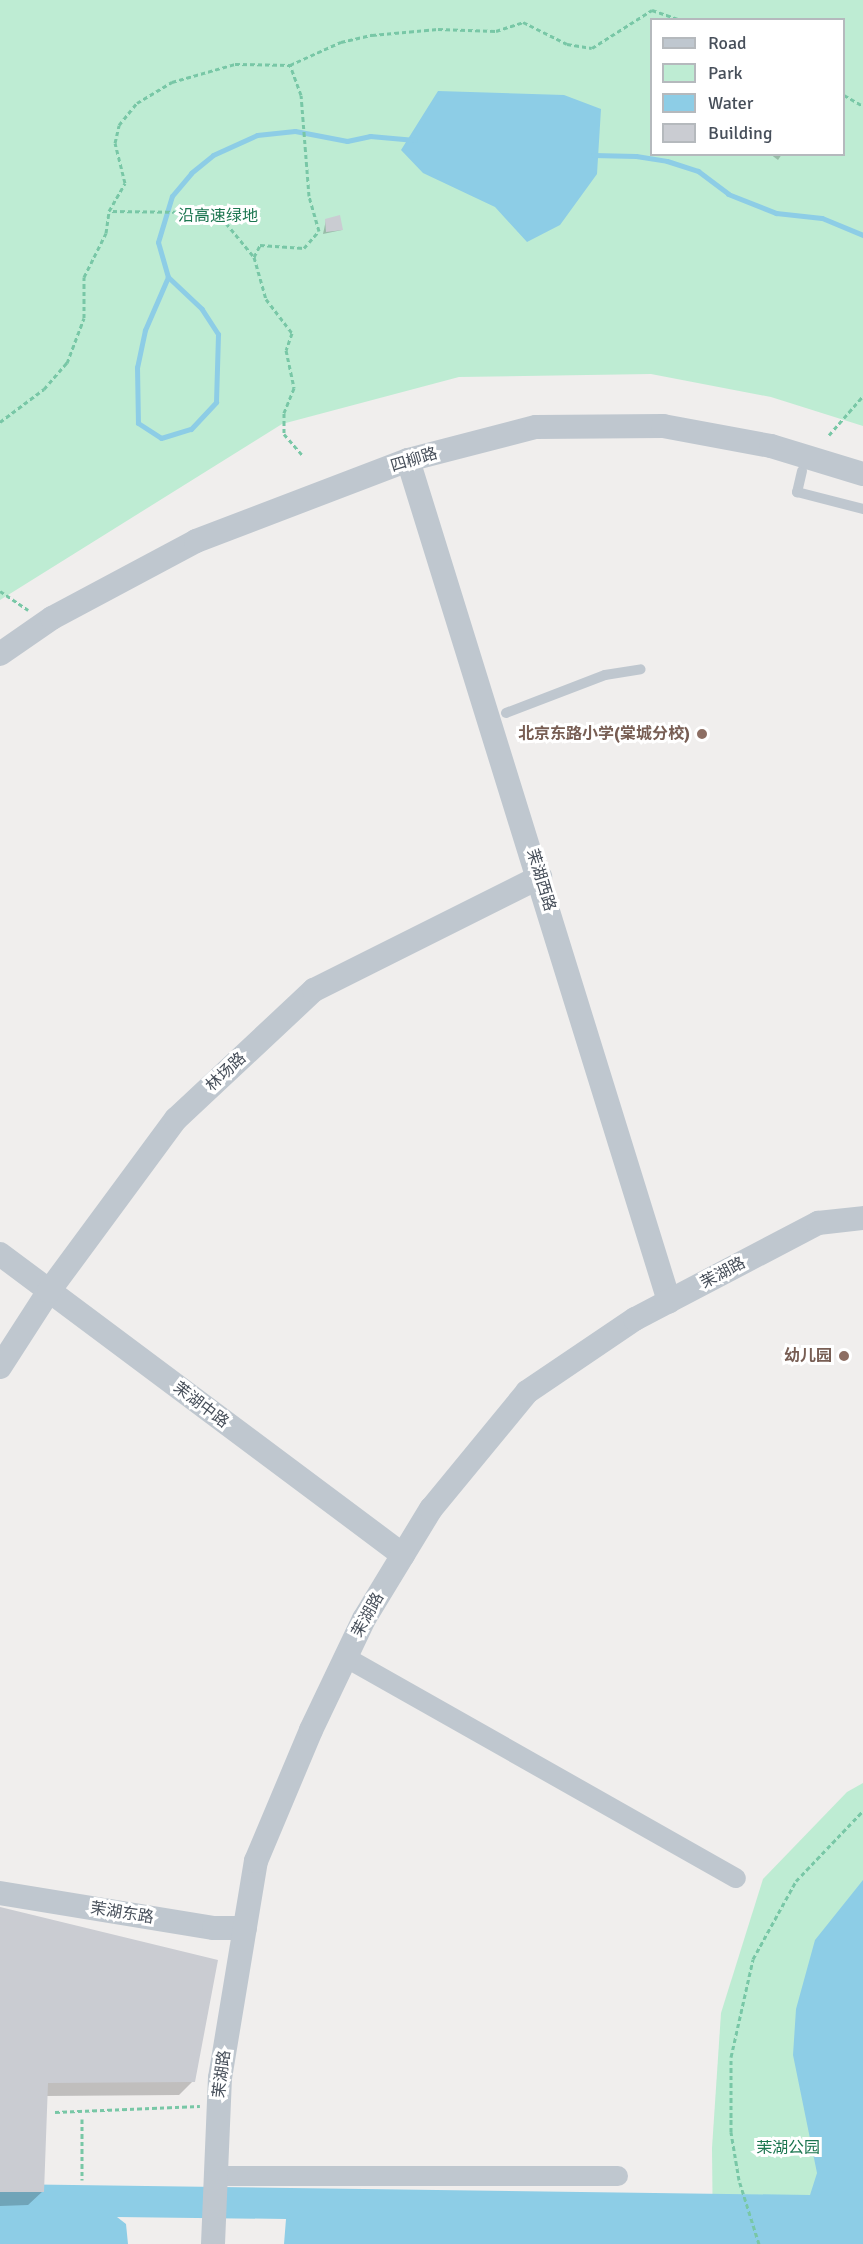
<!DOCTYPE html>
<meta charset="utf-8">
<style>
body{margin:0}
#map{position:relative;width:863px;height:2244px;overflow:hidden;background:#f0eeed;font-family:Signika,"Noto Sans SC",sans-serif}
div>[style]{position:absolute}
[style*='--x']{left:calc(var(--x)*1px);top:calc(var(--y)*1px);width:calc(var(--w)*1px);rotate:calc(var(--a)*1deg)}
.green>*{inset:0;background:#beecd3}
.water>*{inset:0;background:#8dcde6}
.shadow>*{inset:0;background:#0003}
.stream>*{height:5px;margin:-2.5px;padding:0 2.5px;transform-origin:2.5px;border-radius:2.5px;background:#8dcde6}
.building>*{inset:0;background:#caccd2}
.path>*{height:3px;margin-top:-1.5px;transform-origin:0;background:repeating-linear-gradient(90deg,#78c7a6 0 4.5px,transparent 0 7.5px)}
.service>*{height:10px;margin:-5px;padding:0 5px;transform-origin:5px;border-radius:5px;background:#bfc7cf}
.minor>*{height:20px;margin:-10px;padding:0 10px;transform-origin:10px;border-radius:10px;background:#bfc7cf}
.tertiary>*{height:24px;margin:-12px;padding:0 12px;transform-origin:12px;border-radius:12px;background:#bfc7cf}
.dots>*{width:16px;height:16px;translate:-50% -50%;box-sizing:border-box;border:3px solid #fff;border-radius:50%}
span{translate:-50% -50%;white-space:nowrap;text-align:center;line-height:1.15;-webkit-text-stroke:6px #fff;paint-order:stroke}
.park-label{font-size:16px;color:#1c7650}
.street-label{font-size:16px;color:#474f5a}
.education-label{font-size:16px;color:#785e54;font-weight:700}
.right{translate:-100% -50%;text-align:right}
.legend{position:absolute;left:650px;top:18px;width:195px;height:138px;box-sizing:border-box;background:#fff;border:2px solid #b5b9bd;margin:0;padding:8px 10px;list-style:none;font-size:18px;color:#474f5a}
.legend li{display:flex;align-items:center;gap:12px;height:30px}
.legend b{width:30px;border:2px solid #b5b9bd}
</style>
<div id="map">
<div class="green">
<i style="clip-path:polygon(evenodd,0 0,863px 0,863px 426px,771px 397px,651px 374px,459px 377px,282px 424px,0 600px,0 0,652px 20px,844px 20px,844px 154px,652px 154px,652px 20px)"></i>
<i style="clip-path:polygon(863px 1783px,863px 2244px,713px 2244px,712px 2148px,721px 2013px,763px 1879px,847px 1792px)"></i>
</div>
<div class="water">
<i style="clip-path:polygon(438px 91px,564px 95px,601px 109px,597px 174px,560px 225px,527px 242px,495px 207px,423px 173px,401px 150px)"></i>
<i style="clip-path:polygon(863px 1880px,863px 2244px,284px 2244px,286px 2219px,117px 2217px,126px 2224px,128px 2244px,0 2244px,0 2184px,810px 2195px,817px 2173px,793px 2055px,796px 2009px,815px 1940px)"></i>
</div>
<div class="shadow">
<i style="clip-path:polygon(770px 154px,782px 154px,778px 160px)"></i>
<i style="clip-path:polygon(326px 220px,342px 230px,323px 234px)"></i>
<i style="clip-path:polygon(0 1908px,193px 2081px,179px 2095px,46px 2096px,43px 2191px,28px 2205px,0 2206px)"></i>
</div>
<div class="stream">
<i style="--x:593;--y:155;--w:43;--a:1.3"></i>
<i style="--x:636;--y:156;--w:31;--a:9"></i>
<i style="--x:667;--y:161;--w:33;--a:18"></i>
<i style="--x:698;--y:171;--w:38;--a:37"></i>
<i style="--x:728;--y:194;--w:52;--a:21.6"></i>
<i style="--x:776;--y:213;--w:46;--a:6.2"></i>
<i style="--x:822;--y:218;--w:44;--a:22.5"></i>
<i style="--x:168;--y:277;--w:58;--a:113.5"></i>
<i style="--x:145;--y:330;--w:38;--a:102"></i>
<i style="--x:137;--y:367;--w:56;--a:89"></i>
<i style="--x:138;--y:423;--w:27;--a:33"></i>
<i style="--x:161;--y:438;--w:31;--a:-17"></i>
<i style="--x:191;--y:429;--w:37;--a:-47"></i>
<i style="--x:216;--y:402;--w:68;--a:-88.3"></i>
<i style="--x:218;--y:334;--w:30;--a:-123"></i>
<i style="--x:202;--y:309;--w:47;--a:-136.7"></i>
<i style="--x:168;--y:277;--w:36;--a:-106"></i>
<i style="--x:158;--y:242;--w:48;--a:-73.1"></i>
<i style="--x:172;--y:196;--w:30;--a:-50"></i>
<i style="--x:191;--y:173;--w:28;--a:-39"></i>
<i style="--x:213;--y:155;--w:48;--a:-24.4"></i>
<i style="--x:257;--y:135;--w:38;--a:-6"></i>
<i style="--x:295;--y:131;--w:53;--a:10.9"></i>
<i style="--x:347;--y:141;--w:24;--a:-12"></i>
<i style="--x:370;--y:136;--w:45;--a:5.1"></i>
</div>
<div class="building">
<i style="clip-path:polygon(340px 215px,343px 230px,326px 232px,325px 219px)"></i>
<i style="clip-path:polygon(0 1907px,218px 1960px,195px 2082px,48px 2083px,44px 2192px,0 2192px)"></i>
</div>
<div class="path">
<i style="--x:844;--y:95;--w:22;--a:30"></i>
<i style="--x:192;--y:212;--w:83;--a:-179.3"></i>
<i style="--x:109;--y:211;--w:32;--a:-60"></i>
<i style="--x:125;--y:183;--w:41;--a:-104"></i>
<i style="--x:115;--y:143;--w:18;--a:-77"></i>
<i style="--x:119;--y:125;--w:28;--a:-51"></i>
<i style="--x:137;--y:103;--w:41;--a:-31"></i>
<i style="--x:172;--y:82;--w:66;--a:-15.9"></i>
<i style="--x:235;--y:64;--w:55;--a:1"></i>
<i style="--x:290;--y:65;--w:56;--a:-24.3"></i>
<i style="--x:341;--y:42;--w:32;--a:-13"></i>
<i style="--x:372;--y:35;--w:66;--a:-5.2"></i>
<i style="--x:438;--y:29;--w:58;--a:2"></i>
<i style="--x:496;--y:31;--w:28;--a:-18"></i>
<i style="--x:523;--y:22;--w:49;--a:26.6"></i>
<i style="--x:567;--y:44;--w:25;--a:9"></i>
<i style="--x:592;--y:48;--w:71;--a:-32.3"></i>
<i style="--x:652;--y:10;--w:31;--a:19"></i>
<i style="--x:190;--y:213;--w:23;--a:5"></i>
<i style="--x:213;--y:215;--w:15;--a:32"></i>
<i style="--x:226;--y:223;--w:44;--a:50.5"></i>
<i style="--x:254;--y:257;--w:13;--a:-63"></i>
<i style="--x:260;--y:245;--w:44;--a:3.9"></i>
<i style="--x:304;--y:248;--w:23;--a:-49"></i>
<i style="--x:319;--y:231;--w:36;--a:-106"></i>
<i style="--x:309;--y:196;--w:101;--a:-94.5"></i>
<i style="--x:301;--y:95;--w:32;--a:-110"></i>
<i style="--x:254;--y:257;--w:44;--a:74.1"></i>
<i style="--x:266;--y:299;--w:43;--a:52.6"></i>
<i style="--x:292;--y:333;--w:18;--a:109"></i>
<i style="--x:286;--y:350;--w:39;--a:78"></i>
<i style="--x:294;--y:388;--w:27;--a:112"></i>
<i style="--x:284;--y:413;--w:21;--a:90"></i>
<i style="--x:284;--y:434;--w:29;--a:49"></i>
<i style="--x:0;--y:422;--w:55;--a:-36.9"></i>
<i style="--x:44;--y:389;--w:35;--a:-49"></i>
<i style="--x:67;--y:363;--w:48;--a:-69.3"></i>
<i style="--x:84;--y:318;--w:41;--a:-90"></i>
<i style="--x:84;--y:277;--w:49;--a:-63.4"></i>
<i style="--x:106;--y:233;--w:21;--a:-82"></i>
<i style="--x:829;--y:435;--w:52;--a:-48.9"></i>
<i style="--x:0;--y:591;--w:34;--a:34"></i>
<i style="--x:55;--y:2112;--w:145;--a:-2.4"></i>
<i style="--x:82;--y:2119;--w:61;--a:90"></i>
<i style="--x:759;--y:2244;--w:67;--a:-107.4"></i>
<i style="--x:739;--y:2180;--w:49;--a:-99.5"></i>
<i style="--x:731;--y:2132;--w:75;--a:-90"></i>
<i style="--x:731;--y:2057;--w:100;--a:-77.3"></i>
<i style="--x:753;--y:1959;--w:89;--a:-61.1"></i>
<i style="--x:796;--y:1881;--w:97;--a:-46.3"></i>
</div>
<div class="service">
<i style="--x:802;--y:471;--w:22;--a:103"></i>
<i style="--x:797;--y:492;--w:68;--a:14.4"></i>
<i style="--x:506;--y:713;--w:106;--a:-21"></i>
<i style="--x:605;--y:675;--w:36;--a:-9"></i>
</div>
<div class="minor">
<i style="--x:345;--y:1657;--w:449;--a:29.5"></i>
<i style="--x:214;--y:2176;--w:404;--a:0"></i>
</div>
<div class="tertiary">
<i style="--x:408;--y:460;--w:881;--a:72.76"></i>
<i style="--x:0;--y:654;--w:63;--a:-34.7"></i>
<i style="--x:52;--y:618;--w:163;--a:-28.1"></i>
<i style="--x:196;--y:541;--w:227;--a:-20.9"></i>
<i style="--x:408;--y:460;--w:132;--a:-14.5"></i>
<i style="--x:536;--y:427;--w:127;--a:-0.5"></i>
<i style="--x:663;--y:426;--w:110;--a:10.5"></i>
<i style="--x:771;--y:446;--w:96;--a:16.9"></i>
<i style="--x:0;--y:1254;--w:503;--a:36.76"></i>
<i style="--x:0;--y:1367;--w:90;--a:-57.2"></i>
<i style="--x:49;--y:1291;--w:214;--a:-53.6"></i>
<i style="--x:176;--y:1119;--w:189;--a:-43.1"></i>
<i style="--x:314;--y:990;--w:253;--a:-26.6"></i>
<i style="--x:0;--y:1893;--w:217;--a:9.3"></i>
<i style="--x:214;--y:1928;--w:31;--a:0"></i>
<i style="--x:213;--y:2244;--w:166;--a:-87.6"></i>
<i style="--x:220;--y:2078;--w:220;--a:-80.6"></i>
<i style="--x:256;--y:1861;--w:142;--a:-67.2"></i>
<i style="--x:311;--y:1730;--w:123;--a:-64.5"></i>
<i style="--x:364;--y:1619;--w:129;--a:-58.7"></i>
<i style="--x:431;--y:1509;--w:151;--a:-50.6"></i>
<i style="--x:527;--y:1392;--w:130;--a:-34.1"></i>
<i style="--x:635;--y:1319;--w:207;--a:-27.7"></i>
<i style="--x:818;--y:1223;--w:45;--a:-6.3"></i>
</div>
<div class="dots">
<i style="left:702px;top:734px;background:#8d6e63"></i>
<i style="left:844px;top:1356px;background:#8d6e63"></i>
</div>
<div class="park-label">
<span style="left:218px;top:216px">沿高速绿地</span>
<span style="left:788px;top:2148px">茉湖公园</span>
</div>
<div class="street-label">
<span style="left:414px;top:460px;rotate:-17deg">四柳路</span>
<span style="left:541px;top:880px;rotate:73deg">茉湖西路</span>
<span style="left:226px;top:1072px;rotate:-43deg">林场路</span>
<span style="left:723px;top:1273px;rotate:-28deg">茉湖路</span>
<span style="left:201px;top:1405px;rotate:37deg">茉湖中路</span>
<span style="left:368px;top:1615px;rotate:-61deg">茉湖路</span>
<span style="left:122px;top:1913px;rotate:9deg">茉湖东路</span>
<span style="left:222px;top:2074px;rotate:-83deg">茉湖路</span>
</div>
<div class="education-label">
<span class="right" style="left:690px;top:734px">北京东路小学(棠城分校)</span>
<span class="right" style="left:832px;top:1356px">幼儿园</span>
</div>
<ul class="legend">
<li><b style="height:8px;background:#bfc7cf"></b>Road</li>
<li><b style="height:16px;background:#beecd3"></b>Park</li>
<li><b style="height:16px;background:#8dcde6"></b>Water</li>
<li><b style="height:16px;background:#caccd2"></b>Building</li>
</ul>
</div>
